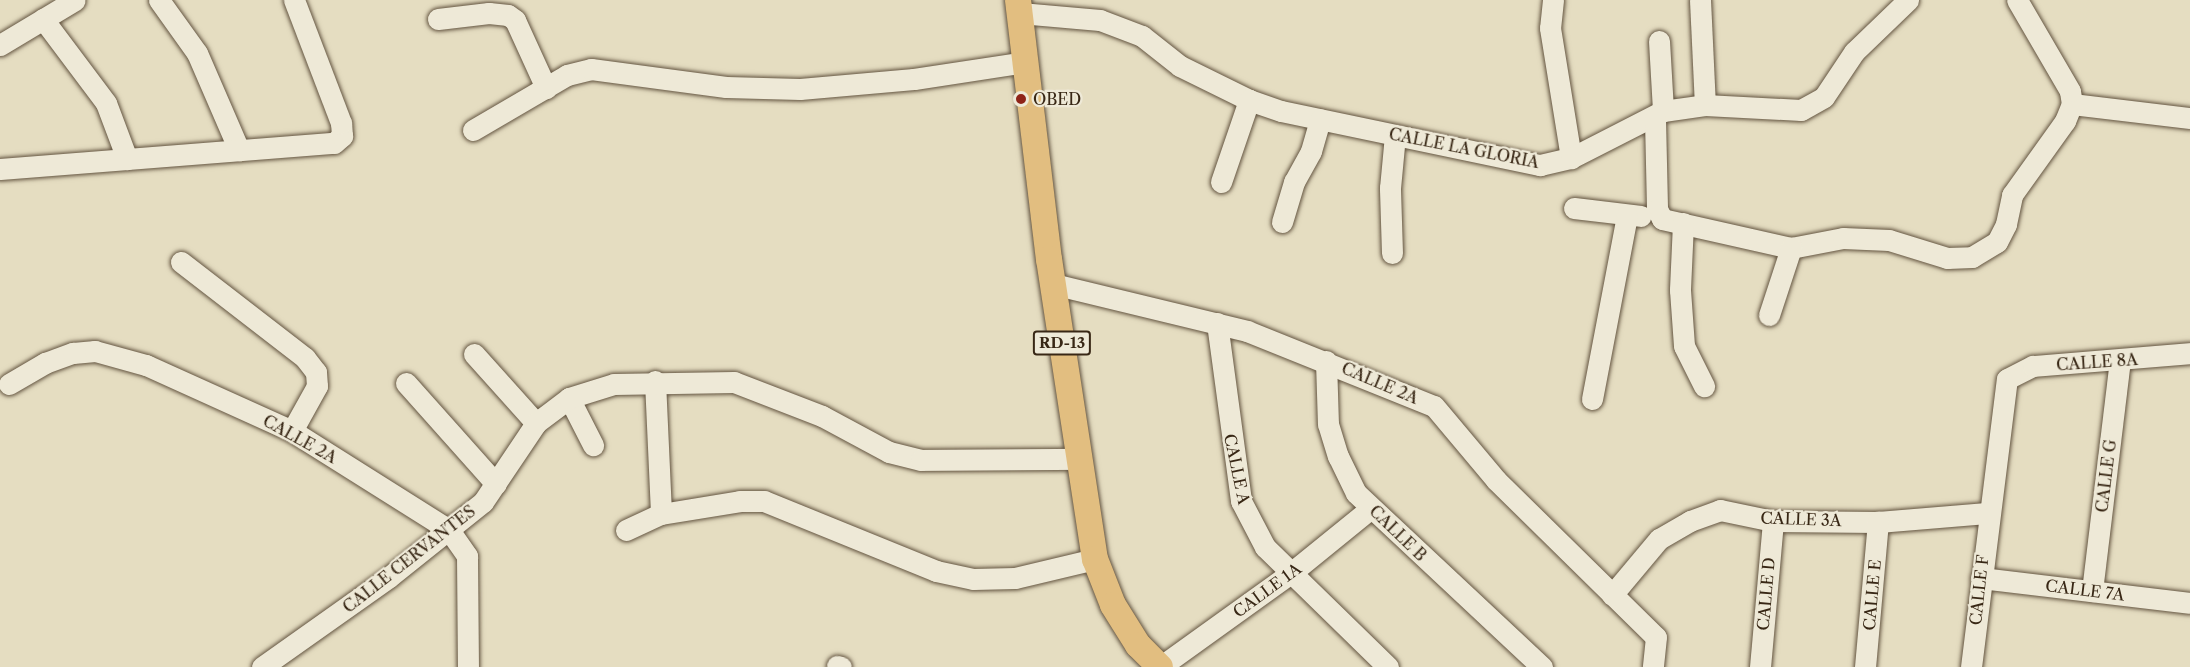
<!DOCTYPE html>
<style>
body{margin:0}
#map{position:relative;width:2190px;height:667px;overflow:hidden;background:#e5ddc1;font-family:"Libre Caslon Text",serif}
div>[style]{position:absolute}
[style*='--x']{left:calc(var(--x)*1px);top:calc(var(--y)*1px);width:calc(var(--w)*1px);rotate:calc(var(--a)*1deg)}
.roads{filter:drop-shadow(0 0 2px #635440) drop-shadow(0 0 2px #635440)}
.minor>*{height:21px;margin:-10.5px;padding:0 10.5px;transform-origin:10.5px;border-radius:10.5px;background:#eee9d7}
.major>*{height:26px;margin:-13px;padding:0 13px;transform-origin:13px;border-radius:13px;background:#e2be80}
.dots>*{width:16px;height:16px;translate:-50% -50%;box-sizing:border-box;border:3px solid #eee9d7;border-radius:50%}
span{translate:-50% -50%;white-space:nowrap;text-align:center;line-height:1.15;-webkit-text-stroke:4.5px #eee9d7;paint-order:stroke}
.shield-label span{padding:2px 4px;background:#eee9d7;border:2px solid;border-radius:4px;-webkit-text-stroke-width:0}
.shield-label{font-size:15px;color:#382715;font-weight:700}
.poi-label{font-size:16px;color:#382715}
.left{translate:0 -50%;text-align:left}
.street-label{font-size:16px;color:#382715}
</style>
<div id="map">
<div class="roads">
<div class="minor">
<i style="--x:159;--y:0;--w:65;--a:54.4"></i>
<i style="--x:197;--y:53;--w:106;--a:66.6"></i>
<i style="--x:1553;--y:0;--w:28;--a:96"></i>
<i style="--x:1550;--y:28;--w:132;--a:80.8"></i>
<i style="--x:1700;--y:0;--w:105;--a:87.3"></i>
<i style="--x:1020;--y:13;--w:80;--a:5"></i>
<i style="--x:1100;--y:20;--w:45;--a:20.9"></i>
<i style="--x:1142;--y:36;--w:48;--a:38.3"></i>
<i style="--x:1180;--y:66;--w:77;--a:26.2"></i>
<i style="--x:1249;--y:100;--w:34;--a:19"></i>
<i style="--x:1281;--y:111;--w:265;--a:11.8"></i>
<i style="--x:1540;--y:165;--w:32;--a:-13"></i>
<i style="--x:1571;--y:158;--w:103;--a:-27.1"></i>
<i style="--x:1663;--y:111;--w:42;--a:-8.1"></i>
<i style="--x:1705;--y:105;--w:96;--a:3"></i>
<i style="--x:1801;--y:110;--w:26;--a:-29"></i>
<i style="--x:1824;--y:97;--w:54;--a:-56.3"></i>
<i style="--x:1854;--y:52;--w:75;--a:-43.9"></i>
<i style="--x:43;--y:19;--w:105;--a:53.1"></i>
<i style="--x:106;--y:103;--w:60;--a:69.4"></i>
<i style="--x:438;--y:19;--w:51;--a:-6.7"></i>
<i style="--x:489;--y:13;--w:19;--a:6"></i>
<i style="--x:508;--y:15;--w:9;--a:36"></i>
<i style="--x:515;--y:20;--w:75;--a:65.5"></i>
<i style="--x:1659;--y:41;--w:70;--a:86.7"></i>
<i style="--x:0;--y:45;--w:87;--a:-31"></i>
<i style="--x:2072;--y:104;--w:119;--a:6.8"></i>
<i style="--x:1655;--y:119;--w:90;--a:88.7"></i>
<i style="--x:1657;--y:209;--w:11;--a:63"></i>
<i style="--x:1662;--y:219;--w:132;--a:12.7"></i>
<i style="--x:1791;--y:248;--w:53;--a:-10.9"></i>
<i style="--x:1843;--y:238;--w:46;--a:2.5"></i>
<i style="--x:1889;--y:240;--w:61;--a:17.2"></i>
<i style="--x:1947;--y:258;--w:25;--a:-2"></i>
<i style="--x:1972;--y:257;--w:29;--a:-31"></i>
<i style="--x:1997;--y:242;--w:20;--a:-63"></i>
<i style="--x:2006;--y:224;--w:30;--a:-78"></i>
<i style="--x:2012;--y:195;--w:91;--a:-54.4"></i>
<i style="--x:2065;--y:121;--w:18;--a:-68"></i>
<i style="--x:2072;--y:104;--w:13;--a:-99"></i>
<i style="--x:2070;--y:91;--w:105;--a:-120.2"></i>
<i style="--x:473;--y:130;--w:109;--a:-30.3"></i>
<i style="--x:567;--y:75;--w:25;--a:-14"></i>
<i style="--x:591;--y:69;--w:136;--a:7.6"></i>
<i style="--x:726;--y:87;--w:74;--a:1.5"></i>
<i style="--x:800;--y:89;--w:114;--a:-5"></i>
<i style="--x:914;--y:79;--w:112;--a:-8.7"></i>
<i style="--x:0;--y:169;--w:335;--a:-4.5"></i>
<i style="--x:334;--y:143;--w:11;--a:-41"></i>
<i style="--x:342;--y:136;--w:13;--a:-94"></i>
<i style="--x:341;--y:123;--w:132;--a:-110.9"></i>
<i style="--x:1221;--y:182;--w:87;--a:-71.1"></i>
<i style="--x:1574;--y:208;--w:67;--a:6.8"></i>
<i style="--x:1282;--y:222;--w:42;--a:-73.3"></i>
<i style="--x:1294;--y:182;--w:35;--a:-61"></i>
<i style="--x:1311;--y:151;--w:33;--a:-74"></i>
<i style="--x:1683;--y:223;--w:67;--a:92.6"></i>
<i style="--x:1680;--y:290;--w:56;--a:85.9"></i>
<i style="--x:1684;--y:346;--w:45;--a:63.4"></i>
<i style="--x:1392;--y:253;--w:65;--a:-91.8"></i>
<i style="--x:1390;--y:188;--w:53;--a:-84.6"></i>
<i style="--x:181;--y:262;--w:157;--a:37.7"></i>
<i style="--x:305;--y:358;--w:18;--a:52"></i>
<i style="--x:316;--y:372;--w:14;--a:86"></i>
<i style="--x:317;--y:386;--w:51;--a:119.1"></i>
<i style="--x:1053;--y:284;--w:200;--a:13.6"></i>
<i style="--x:1247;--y:331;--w:201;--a:21.9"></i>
<i style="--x:1434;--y:406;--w:97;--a:50"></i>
<i style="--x:1496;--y:480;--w:224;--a:44.5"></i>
<i style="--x:1656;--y:637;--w:30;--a:96"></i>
<i style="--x:1769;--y:315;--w:71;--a:-71.8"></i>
<i style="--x:1217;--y:323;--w:180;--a:82.3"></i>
<i style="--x:1241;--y:501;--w:52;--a:62.4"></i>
<i style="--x:1265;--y:547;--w:172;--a:44.3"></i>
<i style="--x:474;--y:354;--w:93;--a:48.1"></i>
<i style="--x:1326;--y:361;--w:63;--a:88.2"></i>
<i style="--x:1328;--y:424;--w:34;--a:73"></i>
<i style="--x:1338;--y:456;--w:41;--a:64.1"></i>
<i style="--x:1356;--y:493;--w:255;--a:43.1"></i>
<i style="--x:655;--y:381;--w:133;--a:87.4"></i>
<i style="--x:406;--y:383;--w:135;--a:48.3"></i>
<i style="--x:9;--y:384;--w:42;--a:-30.3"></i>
<i style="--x:45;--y:363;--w:30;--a:-20"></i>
<i style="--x:73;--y:353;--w:22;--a:-5"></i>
<i style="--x:95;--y:351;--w:53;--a:15.4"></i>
<i style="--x:146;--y:365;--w:160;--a:24.3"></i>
<i style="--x:292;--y:431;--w:186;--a:32.2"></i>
<i style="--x:449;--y:530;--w:32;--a:55"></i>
<i style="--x:467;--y:556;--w:111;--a:89.5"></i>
<i style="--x:569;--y:398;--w:53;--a:62.9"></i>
<i style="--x:1592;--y:399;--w:187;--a:-79.2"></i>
<i style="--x:626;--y:530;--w:38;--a:-25"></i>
<i style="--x:661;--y:514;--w:80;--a:-9.3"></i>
<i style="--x:740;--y:501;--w:24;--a:0"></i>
<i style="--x:764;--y:501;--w:186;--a:22.1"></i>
<i style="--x:936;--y:571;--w:38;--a:12"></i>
<i style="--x:973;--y:579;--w:42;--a:-1.4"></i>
<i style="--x:1015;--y:578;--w:82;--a:-13.4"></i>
<i style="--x:1981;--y:578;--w:210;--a:6.8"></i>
<i style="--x:2092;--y:591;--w:232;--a:-83.1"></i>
<i style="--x:1612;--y:595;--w:73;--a:-50"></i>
<i style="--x:1659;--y:539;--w:36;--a:-30"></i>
<i style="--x:1690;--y:521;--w:32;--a:-20"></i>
<i style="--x:1720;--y:510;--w:54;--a:11.7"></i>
<i style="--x:1773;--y:521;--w:105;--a:0.5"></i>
<i style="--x:1878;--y:522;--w:109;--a:-4.7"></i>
<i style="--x:837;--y:666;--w:4;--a:14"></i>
<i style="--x:262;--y:667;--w:156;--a:-35.3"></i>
<i style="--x:389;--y:577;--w:120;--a:-38.6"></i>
<i style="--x:483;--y:502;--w:95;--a:-56.1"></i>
<i style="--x:536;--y:423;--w:41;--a:-37.1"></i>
<i style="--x:569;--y:398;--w:47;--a:-17.3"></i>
<i style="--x:614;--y:384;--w:120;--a:-1"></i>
<i style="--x:734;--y:382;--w:94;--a:21.1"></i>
<i style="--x:822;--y:416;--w:76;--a:28.2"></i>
<i style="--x:889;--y:452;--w:33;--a:14"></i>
<i style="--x:921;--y:460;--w:158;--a:-0.4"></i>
<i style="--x:1160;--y:667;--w:161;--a:-35.7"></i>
<i style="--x:1291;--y:573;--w:103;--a:-39.1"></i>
<i style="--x:1760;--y:667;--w:147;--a:-84.9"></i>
<i style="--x:1865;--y:667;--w:146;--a:-84.9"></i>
<i style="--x:1971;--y:667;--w:290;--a:-82.9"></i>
<i style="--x:2007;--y:379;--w:29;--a:-27"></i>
<i style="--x:2033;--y:366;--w:158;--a:-4.7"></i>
</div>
<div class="major">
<i style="--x:1018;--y:0;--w:261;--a:83.2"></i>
<i style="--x:1049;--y:259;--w:304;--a:81.3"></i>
<i style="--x:1095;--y:559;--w:49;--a:68.6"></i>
<i style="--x:1113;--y:605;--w:47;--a:58"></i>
<i style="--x:1138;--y:645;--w:31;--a:45"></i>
</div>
</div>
<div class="dots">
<i style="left:1021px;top:99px;background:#8f2418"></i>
</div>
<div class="shield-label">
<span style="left:1062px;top:343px">RD-13</span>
</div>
<div class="poi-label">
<span class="left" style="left:1033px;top:99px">OBED</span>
</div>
<div class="street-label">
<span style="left:1464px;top:148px;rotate:11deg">CALLE LA GLORIA</span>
<span style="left:2097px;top:362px;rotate:-4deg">CALLE 8A</span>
<span style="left:1380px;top:383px;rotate:23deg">CALLE 2A</span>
<span style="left:300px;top:439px;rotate:29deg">CALLE 2A</span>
<span style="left:1237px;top:469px;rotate:78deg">CALLE A</span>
<span style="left:2106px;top:476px;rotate:-83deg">CALLE G</span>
<span style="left:1801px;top:519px;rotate:2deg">CALLE 3A</span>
<span style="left:1398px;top:533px;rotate:44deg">CALLE B</span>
<span style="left:409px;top:559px;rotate:-38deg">CALLE CERVANTES</span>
<span style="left:1267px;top:590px;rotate:-36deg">CALLE 1A</span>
<span style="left:1979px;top:590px;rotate:-84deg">CALLE F</span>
<span style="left:2085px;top:590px;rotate:7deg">CALLE 7A</span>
<span style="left:1766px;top:594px;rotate:-85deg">CALLE D</span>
<span style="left:1872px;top:595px;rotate:-85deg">CALLE E</span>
</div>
</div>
